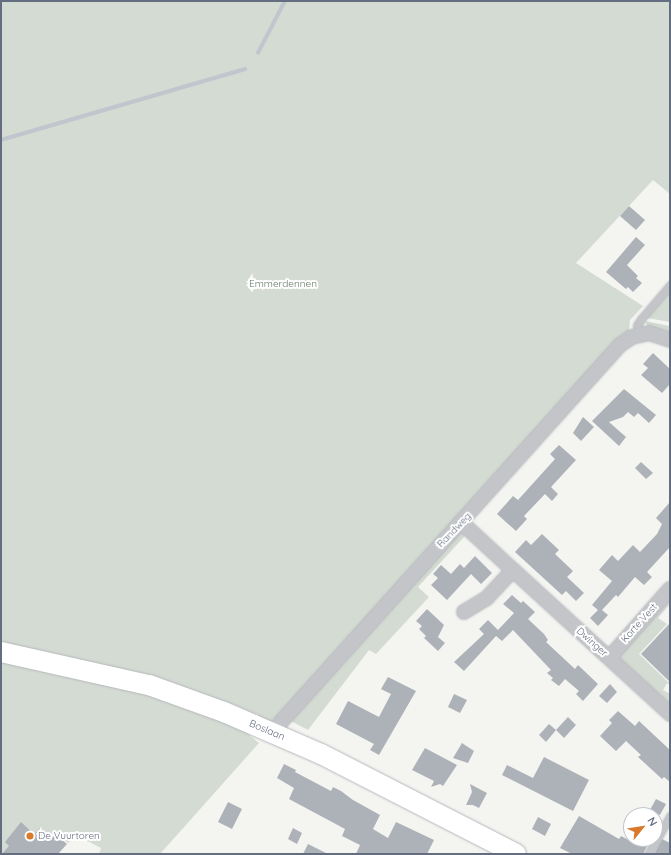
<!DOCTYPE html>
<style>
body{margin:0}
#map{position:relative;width:671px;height:855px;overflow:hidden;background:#f4f5f1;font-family:Quicksand,sans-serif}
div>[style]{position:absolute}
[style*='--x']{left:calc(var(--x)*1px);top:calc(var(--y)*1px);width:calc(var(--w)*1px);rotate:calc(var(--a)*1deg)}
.green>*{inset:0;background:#d4dbd2}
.stream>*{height:3.5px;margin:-1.75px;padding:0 1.75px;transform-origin:1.75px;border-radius:1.75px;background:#bfc6cd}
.building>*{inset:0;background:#adb2b8}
.roads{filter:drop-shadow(0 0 1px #b5b8bd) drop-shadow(0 0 1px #b5b8bd)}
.lane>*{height:7px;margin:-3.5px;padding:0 3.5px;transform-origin:3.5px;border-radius:3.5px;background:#c3c5c9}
.street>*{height:14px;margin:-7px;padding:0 7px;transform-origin:7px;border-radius:7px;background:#c3c5c9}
.secondary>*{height:20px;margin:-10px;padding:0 10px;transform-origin:10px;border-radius:10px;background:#fff}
.dots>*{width:11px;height:11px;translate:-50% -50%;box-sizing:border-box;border:2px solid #fff;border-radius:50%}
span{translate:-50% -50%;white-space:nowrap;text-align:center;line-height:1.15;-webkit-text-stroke:4px #fff;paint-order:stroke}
.park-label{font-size:10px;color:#637864}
.street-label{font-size:10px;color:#656e80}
.poi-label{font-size:10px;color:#656e80}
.left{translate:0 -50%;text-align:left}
.frame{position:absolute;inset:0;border:2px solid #656e80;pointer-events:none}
.north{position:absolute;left:623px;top:807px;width:40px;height:40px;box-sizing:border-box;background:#fff;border:1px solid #c1c5cc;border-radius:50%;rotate:60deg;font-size:11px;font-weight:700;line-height:16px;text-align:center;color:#656e80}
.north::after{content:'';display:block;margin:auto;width:14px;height:18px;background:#da792c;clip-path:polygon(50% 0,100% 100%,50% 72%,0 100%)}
</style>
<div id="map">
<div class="green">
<i style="clip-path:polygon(1px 1px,670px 1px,670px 194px,653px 180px,576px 263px,643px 306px,630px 320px,629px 332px,284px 713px,281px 711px,277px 719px,274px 718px,269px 724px,249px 735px,259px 743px,160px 854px,99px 854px,101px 848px,76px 835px,68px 843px,56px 832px,50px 838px,35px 835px,24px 825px,8px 842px,12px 846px,5px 854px,1px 854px)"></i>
<i style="clip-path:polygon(670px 291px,670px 322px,647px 318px,648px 317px)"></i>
<i style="clip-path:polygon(645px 321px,670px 326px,670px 334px,648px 327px)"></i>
<i style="clip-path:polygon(459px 530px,465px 536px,418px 587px,429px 597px,376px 654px,369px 650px,308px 730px,287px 719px)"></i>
<i style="clip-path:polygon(670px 596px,670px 604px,658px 618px,667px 624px,639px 654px,668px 682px,670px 680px,670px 685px,667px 683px,663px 690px,670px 694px,670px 709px,621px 661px,620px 657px,620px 653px)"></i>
</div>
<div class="stream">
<i style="--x:258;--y:53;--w:59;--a:-62.6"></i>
<i style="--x:1;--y:140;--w:254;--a:-16.2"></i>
</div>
<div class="building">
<i style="clip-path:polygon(629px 206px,645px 220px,636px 230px,620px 216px)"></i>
<i style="clip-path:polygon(636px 237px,645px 245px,627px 265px,638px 276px,636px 278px,642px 283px,633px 292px,628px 287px,626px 289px,606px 272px)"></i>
<i style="clip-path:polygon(653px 353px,670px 369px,670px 384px,662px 393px,641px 375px,648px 368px,643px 364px)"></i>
<i style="clip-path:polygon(624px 389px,656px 415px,649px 423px,638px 413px,634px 417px,628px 412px,623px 417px,609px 422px,626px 437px,619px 446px,592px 421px)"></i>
<i style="clip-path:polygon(583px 417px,594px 427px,581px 441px,573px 433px)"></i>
<i style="clip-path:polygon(559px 445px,576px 460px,551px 487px,558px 494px,552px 501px,545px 494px,524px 516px,527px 519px,516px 531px,497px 514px,513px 496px,518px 500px,555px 459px,550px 454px)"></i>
<i style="clip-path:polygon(641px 462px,653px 473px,646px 479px,635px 468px)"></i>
<i style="clip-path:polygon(670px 502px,670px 547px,647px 572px,652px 577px,644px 585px,635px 577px,618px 597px,616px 595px,602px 610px,608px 615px,598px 626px,590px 618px,598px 610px,592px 605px,612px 581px,599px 570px,612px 555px,618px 561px,633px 545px,640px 552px,657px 534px,662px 524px,656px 518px)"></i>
<i style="clip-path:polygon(542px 534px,559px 550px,555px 554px,573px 571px,567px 577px,584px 593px,576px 601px,566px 591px,562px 595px,515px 552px,526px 540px,531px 545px)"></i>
<i style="clip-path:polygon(475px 556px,492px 573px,481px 584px,471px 574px,447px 600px,431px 585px,438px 578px,433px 574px,441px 565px,451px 574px,460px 564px,464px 568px)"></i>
<i style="clip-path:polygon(512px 595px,521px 603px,523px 601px,535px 612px,528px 619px,544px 634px,548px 640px,546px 642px,575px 669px,578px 665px,598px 684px,583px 701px,576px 694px,579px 691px,565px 679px,559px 686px,551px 680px,553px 678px,547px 673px,551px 670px,513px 630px,502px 641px,496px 636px,464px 671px,454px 662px,484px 634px,479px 629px,488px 620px,498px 630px,514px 613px,503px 604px)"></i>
<i style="clip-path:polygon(427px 609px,444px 625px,438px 637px,445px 643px,438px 651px,424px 638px,426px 636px,419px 629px,422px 626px,416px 621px)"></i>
<i style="clip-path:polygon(670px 623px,670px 682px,641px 654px)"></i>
<i style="clip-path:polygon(388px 677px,416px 691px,379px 755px,370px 750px,374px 744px,336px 724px,348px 701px,379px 717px,391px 694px,381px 689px)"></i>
<i style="clip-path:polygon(610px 684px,617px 692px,607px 703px,599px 696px)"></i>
<i style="clip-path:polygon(454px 694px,467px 700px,460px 713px,448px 707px)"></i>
<i style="clip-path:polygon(618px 711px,635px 726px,639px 721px,670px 750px,670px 782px,664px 777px,662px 779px,638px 757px,641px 755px,626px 741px,616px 751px,600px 736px,612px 723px,609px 720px)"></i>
<i style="clip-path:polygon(568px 717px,576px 725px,564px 738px,556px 730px)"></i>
<i style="clip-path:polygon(549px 724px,556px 730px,546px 742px,539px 735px)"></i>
<i style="clip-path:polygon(462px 743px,474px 751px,468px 763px,453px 758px)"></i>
<i style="clip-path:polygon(425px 748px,457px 765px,443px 786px,440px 784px,431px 787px,434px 781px,412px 770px)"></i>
<i style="clip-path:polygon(544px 757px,589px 780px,573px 811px,502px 775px,507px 765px,533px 778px)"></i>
<i style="clip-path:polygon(284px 764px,296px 770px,295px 772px,331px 791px,333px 787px,341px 791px,353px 800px,380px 815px,373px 829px,388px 838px,396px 822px,434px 840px,427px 854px,356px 854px,360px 845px,342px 836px,345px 829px,289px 799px,294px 788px,277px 778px)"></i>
<i style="clip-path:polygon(470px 784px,487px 793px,479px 808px,473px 805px,466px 805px,472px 792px)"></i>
<i style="clip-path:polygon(656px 799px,666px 804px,660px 815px,650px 810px)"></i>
<i style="clip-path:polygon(228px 802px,242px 809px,232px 829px,218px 822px)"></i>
<i style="clip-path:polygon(579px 816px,619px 839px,621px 836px,638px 845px,642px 839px,651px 839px,643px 854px,572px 854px,560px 848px)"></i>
<i style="clip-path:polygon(538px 817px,551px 824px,545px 836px,532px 829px)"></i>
<i style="clip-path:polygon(21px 822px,34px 834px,40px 828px,51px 839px,55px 834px,67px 844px,58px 854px,2px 854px,9px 846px,5px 842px)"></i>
<i style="clip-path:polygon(293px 828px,302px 833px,297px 844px,288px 839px)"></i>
<i style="clip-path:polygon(662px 839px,670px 843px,670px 854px,654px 854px)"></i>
<i style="clip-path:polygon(308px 844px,328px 854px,303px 854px)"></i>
</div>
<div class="roads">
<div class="lane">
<i style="--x:640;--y:335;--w:10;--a:-107"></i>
<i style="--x:637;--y:325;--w:7;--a:-56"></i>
<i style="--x:641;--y:319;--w:45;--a:-49.5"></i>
<i style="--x:648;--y:854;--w:44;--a:-59.9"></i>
</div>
<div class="street">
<i style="--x:462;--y:523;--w:69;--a:42.7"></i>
<i style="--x:513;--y:570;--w:38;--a:133"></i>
<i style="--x:487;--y:598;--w:27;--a:149"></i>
<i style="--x:513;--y:570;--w:213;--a:42.5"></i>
<i style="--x:610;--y:657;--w:91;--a:-48.6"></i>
<i style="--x:272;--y:732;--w:520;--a:-48.04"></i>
<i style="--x:620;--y:345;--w:14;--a:-34"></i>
<i style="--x:632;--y:337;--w:17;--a:-13"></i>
<i style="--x:649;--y:333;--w:22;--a:18"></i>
</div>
<div class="secondary">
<i style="--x:1;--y:652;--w:152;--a:12.6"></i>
<i style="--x:149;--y:685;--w:80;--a:19.8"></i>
<i style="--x:224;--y:712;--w:106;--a:23.4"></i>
<i style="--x:321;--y:754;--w:219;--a:27.1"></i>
</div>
</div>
<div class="dots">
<i style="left:30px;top:836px;background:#da792c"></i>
</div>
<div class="park-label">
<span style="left:283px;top:284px">Emmerdennen</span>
</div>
<div class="street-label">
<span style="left:454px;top:530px;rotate:-46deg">Randweg</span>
<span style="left:639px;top:623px;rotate:-48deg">Korte Vest</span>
<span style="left:592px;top:642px;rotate:42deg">Dwinger</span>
<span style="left:267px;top:730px;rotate:23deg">Boslaan</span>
</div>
<div class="poi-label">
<span class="left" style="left:38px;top:836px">De Vuurtoren</span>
</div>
<div class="frame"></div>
<div class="north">N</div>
</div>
